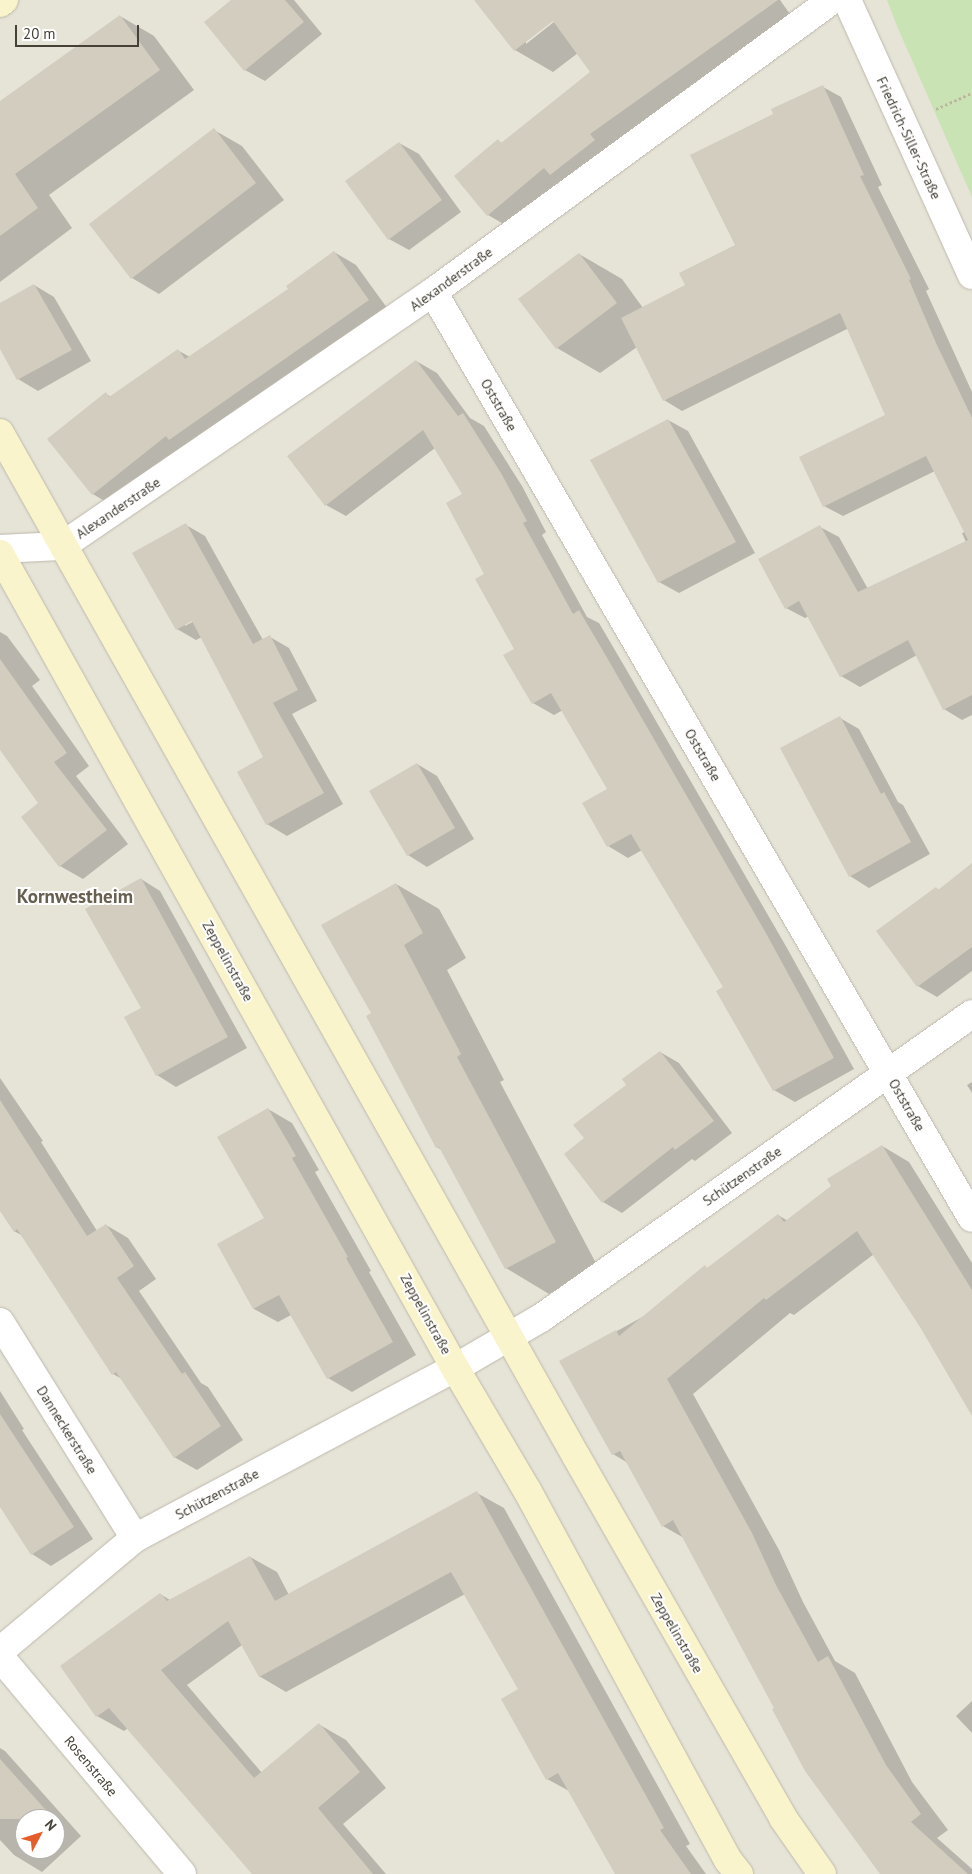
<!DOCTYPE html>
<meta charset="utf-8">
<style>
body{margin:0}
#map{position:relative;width:972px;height:1874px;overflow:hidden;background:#f2f0e8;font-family:"PT Sans",sans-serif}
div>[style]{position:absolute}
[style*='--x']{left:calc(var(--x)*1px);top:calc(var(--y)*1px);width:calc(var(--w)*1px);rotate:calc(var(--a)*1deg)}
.residential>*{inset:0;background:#e6e3d7}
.green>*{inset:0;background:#c9e3b5}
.shadow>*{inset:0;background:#0003}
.building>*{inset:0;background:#d3cdbf}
.path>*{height:3px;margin-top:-1.5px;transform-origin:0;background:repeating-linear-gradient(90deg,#bdb69e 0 2.5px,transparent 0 5px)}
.roads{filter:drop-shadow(0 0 1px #bdb9ac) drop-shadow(0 0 1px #bdb9ac)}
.street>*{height:28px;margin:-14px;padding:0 14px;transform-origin:14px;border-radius:14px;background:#fff}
.secondary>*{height:28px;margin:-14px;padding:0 14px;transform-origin:14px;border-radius:14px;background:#f9f4cb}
span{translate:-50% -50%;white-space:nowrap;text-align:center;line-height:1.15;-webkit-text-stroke:4px #fff;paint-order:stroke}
.street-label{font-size:14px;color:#454137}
.district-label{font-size:19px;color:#676050;font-weight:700}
.north{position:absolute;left:15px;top:1809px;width:50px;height:50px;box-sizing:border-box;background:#fff;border:1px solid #b5b3af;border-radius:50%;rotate:50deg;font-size:14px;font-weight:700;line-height:20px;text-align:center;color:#454137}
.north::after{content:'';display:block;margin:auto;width:18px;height:22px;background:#e65d2c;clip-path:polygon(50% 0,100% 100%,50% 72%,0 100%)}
.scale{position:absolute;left:15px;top:25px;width:124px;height:22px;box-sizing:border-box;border:2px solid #454137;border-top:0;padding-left:6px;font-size:15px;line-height:18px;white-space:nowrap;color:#454137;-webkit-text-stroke:4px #fff;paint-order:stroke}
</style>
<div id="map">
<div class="residential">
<i style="clip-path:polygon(evenodd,0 0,972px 0,972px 1874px,0 1874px,0 0,25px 1819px,55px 1819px,55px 1849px,25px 1849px,25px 1819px)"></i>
</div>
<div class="green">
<i style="clip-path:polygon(887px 0,972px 0,972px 197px,897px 26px)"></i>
</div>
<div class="shadow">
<i style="clip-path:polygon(233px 0,294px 0,322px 34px,265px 81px,245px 70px)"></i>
<i style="clip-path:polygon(evenodd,488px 0,780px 0,802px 31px,589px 196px,580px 191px,526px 237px,488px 215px,498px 141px,502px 143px,591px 72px,578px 53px,553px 72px,515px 50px,480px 6px,488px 0,557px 16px,559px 18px,526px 44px,526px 40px,557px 16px)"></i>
<i style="clip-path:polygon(120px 16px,154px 36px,194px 90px,49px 195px,72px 228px,0 282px,0 102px)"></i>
<i style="clip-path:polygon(823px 87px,841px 97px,882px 185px,878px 187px,929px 289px,926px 291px,972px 392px,972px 715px,962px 720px,944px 709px,917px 655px,860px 687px,841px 676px,809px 616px,805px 618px,786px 608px,820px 527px,839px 537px,868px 589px,966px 542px,962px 533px,965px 532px,935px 471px,843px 516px,824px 506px,887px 415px,849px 328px,682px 411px,664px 400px,637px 347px,600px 373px,557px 348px,579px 254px,622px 279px,643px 308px,686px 286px,736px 246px,775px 115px)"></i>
<i style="clip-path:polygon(214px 130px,242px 146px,284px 200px,159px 294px,132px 278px)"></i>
<i style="clip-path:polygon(399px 143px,419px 154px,461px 212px,409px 250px,389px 239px)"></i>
<i style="clip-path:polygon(334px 252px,356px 265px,390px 312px,114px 507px,93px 494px,106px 394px,111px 397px,179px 351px,190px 357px,290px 289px)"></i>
<i style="clip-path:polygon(34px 285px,54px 297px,91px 361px,38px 391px,18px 379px,0 347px,0 304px)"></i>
<i style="clip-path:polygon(416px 361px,437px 373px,470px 418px,484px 426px,522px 486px,546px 532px,542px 535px,587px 617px,599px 623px,626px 669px,787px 948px,854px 1069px,795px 1102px,774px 1090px,718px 991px,725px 987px,642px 850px,628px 858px,608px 846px,608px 789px,563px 710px,554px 715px,533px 703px,505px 655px,515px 649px,486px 574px,464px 495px,435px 448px,346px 516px,326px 505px)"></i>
<i style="clip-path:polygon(668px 420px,688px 431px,755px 553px,679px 593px,659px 582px)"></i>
<i style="clip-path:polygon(evenodd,186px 525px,205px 536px,263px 640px,270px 637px,289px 648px,317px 701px,292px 714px,343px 804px,287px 836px,267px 824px,238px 772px,265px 757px,202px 637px,196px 640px,177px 629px,186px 525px,198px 619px,185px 626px,185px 623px,198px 619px)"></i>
<i style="clip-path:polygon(0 632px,7px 636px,40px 680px,32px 686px,89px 766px,76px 776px,128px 844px,83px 879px,60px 866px,40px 804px,0 748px)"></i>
<i style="clip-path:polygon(840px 718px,859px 729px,898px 802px,903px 805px,930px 854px,869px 888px,850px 876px)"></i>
<i style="clip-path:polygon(417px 764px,437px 776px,474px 839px,427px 867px,408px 855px)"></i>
<i style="clip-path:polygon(972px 865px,972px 971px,937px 997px,918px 986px,878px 931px,936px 888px,939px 890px)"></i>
<i style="clip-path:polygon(141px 879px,160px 891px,247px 1048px,176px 1087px,157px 1075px,143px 1008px)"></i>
<i style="clip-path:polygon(396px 884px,439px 909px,466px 958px,447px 970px,504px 1080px,500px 1082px,598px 1267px,549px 1294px,506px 1268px,443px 1151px,437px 1147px,373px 1013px)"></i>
<i style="clip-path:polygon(660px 1052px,679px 1063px,732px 1133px,695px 1161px,692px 1159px,622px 1213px,603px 1202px,586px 1139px,628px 1085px)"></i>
<i style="clip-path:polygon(0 1078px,43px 1141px,41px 1142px,97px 1231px,106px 1225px,128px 1238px,156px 1279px,139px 1291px,201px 1383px,208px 1387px,243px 1440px,197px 1470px,174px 1457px,122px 1379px,113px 1374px,23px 1236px,14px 1231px,0 1208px)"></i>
<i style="clip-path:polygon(972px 1082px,972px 1093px,967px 1085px)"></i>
<i style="clip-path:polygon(268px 1109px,292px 1123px,319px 1170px,315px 1172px,371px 1271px,369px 1272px,416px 1355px,352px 1392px,328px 1378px,291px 1315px,278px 1322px,254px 1309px,219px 1244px,265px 1219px)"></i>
<i style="clip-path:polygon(882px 1146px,909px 1162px,972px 1263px,972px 1415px,921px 1326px,874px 1254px,794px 1315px,790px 1313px,693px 1394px,779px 1550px,803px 1602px,835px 1661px,855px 1673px,912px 1782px,948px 1830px,937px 1838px,972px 1869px,972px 1874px,882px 1874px,776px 1708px,684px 1538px,663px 1526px,628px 1463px,613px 1454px,561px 1362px,646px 1315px,705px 1267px,708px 1269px,778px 1215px,788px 1221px)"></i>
<i style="clip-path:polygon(0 1391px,24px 1429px,22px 1430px,93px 1539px,51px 1566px,32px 1554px,0 1505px)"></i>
<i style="clip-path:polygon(477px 1493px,504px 1508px,690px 1844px,686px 1846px,706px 1874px,630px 1874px,571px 1792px,547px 1779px,519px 1690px,465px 1594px,286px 1692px,259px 1676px,242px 1645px,187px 1685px,262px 1773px,320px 1725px,346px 1740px,386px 1788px,343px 1824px,386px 1874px,253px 1874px,128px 1728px,124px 1731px,97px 1716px,160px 1594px,170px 1600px,250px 1557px,277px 1572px,289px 1595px)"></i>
<i style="clip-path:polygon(972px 1701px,972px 1733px,956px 1716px)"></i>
<i style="clip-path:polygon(evenodd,0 1748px,5px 1751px,81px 1836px,42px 1872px,14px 1855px,0 1840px,0 1748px,25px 1819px,55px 1819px,55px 1849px,25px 1849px,25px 1819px)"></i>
</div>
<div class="building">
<i style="clip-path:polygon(231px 0,285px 0,304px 22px,244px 71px,204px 22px)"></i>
<i style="clip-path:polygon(474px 0,778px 0,590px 134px,595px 140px,550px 175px,544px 168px,487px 216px,454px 176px,498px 139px,501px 143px,590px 72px,553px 21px,514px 51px)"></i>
<i style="clip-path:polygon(120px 15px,160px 70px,15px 174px,38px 208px,0 236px,0 101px)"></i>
<i style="clip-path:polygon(823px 85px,864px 175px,860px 176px,911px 279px,909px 280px,936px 343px,972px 418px,972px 695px,943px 710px,908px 640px,840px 677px,799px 601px,785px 609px,758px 559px,820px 525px,858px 592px,968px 540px,926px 456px,823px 507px,799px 457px,885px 415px,840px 313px,663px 401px,621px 318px,685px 285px,679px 273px,735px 245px,690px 155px,773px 114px,771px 109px)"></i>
<i style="clip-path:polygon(214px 128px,256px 183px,131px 279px,89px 224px)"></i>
<i style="clip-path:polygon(399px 142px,442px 200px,388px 240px,345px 181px)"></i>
<i style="clip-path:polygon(334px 251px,369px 300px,169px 440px,166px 436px,92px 495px,47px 439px,106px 392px,109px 397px,178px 349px,185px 359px,288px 289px,286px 286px)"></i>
<i style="clip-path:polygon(579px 253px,617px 303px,556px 349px,518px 299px)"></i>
<i style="clip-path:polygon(34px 284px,72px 350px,17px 380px,0 349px,0 303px)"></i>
<i style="clip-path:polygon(416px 360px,458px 416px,463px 413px,501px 473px,527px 521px,523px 523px,573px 614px,579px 610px,606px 656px,767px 935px,834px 1058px,773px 1091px,716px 991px,723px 987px,631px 834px,607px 847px,582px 803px,607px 789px,551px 693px,532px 704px,503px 655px,514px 649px,475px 579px,484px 574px,446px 503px,462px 494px,423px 430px,325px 506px,287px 456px)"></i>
<i style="clip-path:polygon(668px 419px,736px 542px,658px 583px,590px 460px)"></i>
<i style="clip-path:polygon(186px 523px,253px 644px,270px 635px,298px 690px,273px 703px,324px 793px,266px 825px,237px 772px,263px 757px,192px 621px,176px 630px,132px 553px)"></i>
<i style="clip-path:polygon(0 659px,67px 753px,54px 762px,107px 830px,59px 867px,21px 817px,38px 803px,0 750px)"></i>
<i style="clip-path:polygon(840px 716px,881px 794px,884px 792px,911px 842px,849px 877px,780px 748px)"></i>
<i style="clip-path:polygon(417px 763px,455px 828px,407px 856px,369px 791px)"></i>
<i style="clip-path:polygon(972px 863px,972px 947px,917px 987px,876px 931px,936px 887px,938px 890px)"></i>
<i style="clip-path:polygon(141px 878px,228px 1037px,156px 1076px,124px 1017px,141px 1008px,85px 909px)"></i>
<i style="clip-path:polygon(396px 883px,423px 933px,404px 945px,461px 1054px,457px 1057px,556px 1242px,505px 1269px,439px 1147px,436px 1148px,366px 1016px,371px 1013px,321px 925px)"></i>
<i style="clip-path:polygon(660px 1051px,714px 1121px,675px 1150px,673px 1147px,602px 1203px,564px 1154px,584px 1138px,573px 1125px,626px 1085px,622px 1079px)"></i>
<i style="clip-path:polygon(0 1100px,87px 1236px,106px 1224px,134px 1266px,117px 1278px,182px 1374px,185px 1372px,221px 1426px,174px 1458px,116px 1372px,112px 1375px,17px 1229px,14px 1232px,0 1211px)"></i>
<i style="clip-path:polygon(268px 1108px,296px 1156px,292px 1158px,348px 1257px,346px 1258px,393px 1342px,327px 1379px,279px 1295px,253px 1309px,217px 1244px,264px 1218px,217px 1137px)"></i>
<i style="clip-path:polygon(882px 1145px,972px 1290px,972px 1416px,920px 1327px,857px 1231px,766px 1300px,764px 1298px,667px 1379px,752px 1533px,776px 1585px,818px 1662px,828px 1656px,886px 1765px,921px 1814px,911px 1822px,968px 1874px,880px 1874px,805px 1771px,772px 1709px,774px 1708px,673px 1520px,662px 1527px,620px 1451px,612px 1455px,559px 1361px,616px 1330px,619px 1336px,705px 1265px,707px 1268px,778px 1214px,784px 1222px,831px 1186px,827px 1179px)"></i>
<i style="clip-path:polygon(0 1414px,74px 1527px,31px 1555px,0 1507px)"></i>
<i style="clip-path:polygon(477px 1491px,664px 1828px,660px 1830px,691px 1874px,615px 1874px,558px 1773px,546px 1780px,501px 1699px,518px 1689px,451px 1572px,259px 1677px,228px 1621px,161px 1670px,254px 1778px,319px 1723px,360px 1772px,318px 1808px,373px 1874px,252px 1874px,109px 1708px,96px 1717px,60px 1666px,160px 1593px,167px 1601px,250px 1556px,275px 1601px)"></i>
<i style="clip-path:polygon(0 1759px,54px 1819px,0 1819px)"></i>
</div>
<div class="path">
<i style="--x:936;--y:109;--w:39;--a:-24"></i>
</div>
<div class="roads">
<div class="street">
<i style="--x:847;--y:0;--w:302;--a:65.6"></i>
<i style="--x:433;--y:292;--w:1071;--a:59.8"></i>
<i style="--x:0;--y:549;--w:62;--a:-2.8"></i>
<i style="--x:62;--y:546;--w:450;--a:-34.4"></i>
<i style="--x:433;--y:292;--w:494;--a:-36.2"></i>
<i style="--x:0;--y:1322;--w:255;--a:58"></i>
<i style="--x:0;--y:1651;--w:176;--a:-39.9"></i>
<i style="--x:135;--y:1538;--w:362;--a:-28"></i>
<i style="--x:455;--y:1368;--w:99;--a:-30.2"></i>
<i style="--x:541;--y:1318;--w:527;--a:-35.2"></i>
<i style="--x:0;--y:1657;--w:283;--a:50"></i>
</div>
<div class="secondary">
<i style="--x:0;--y:3;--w:5;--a:-37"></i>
<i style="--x:0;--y:433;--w:1174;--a:60.62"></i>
<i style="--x:576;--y:1456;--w:417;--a:60.2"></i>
<i style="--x:783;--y:1818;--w:68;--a:55.1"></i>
<i style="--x:0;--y:554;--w:933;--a:60.8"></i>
<i style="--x:455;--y:1368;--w:142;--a:59.5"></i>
<i style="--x:527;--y:1490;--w:421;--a:61.5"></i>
<i style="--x:728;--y:1860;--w:18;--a:52"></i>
</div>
</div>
<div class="street-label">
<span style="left:909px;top:138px;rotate:65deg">Friedrich-Siller-Straße</span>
<span style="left:451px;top:279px;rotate:-36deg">Alexanderstraße</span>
<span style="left:499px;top:405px;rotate:60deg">Oststraße</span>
<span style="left:118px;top:508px;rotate:-34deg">Alexanderstraße</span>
<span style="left:703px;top:755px;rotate:60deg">Oststraße</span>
<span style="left:228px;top:961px;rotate:61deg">Zeppelinstraße</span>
<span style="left:907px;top:1105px;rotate:60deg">Oststraße</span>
<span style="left:742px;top:1176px;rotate:-35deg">Schützenstraße</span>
<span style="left:426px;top:1314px;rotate:61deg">Zeppelinstraße</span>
<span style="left:67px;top:1430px;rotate:58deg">Danneckerstraße</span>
<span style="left:217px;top:1494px;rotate:-28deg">Schützenstraße</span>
<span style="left:677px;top:1633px;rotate:60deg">Zeppelinstraße</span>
<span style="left:91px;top:1766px;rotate:50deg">Rosenstraße</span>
</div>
<div class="district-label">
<span style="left:75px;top:897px">Kornwestheim</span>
</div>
<div class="north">N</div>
<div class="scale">20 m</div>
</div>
